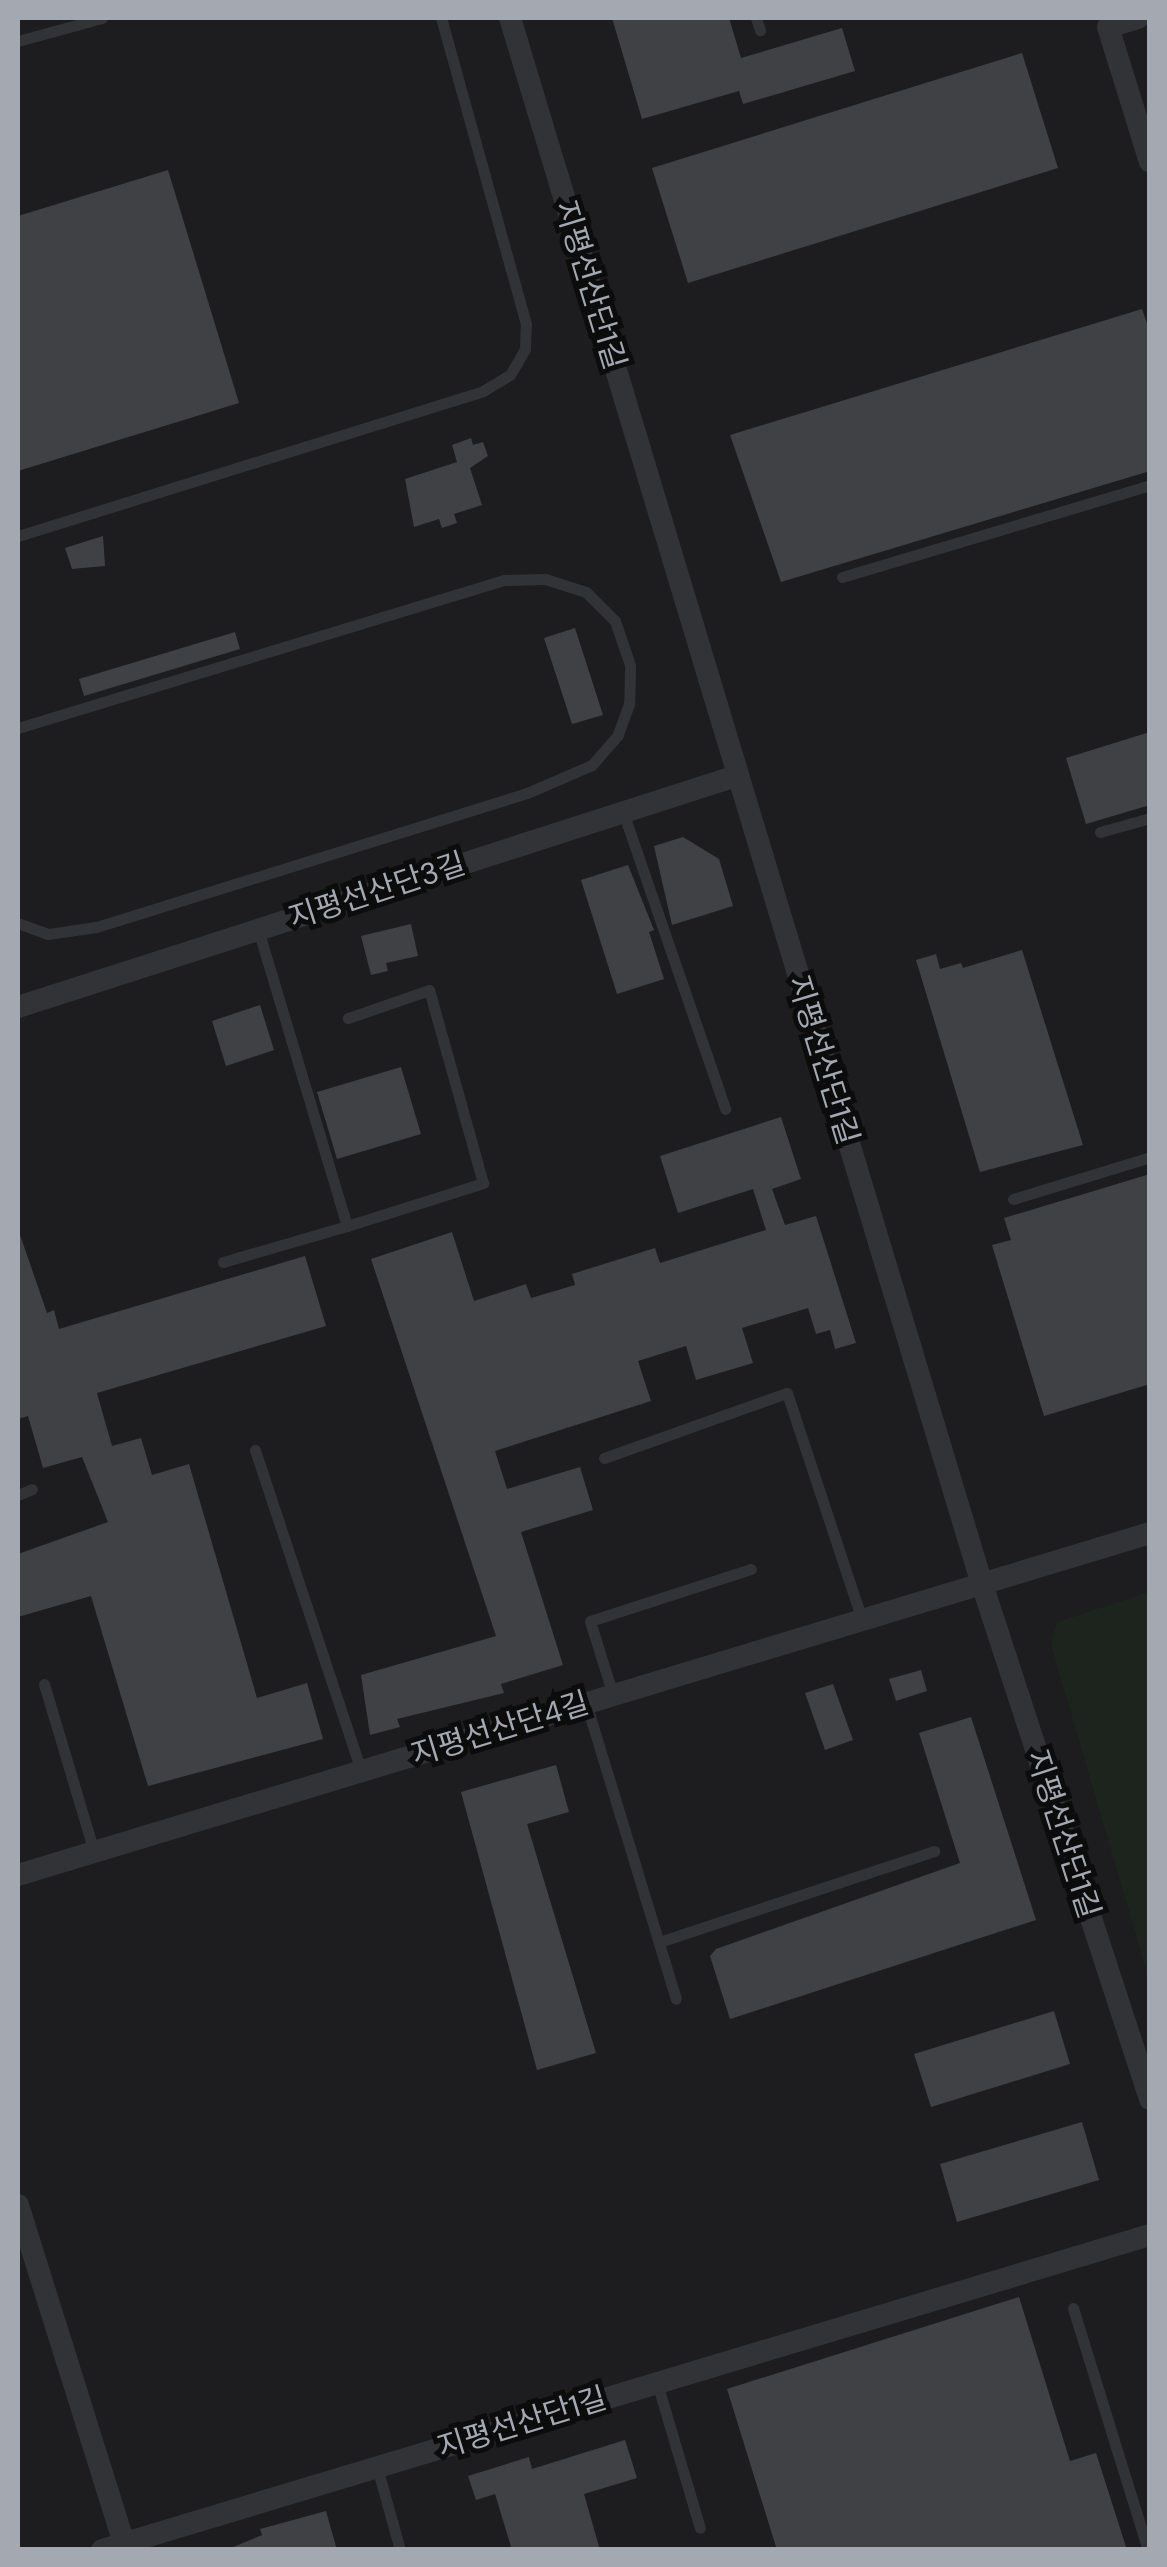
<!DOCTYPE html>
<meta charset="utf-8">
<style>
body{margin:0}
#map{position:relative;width:1167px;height:2567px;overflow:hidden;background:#101112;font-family:"DM Sans","Noto Sans KR",sans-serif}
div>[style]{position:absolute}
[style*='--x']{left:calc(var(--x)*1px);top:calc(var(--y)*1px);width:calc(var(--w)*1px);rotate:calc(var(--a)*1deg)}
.built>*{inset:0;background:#1d1d1f}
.green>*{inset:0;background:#1d241e}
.building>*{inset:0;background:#404145}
.lane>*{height:11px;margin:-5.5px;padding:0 5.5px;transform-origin:5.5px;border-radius:5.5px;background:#323336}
.street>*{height:22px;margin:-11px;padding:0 11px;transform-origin:11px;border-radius:11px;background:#323336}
span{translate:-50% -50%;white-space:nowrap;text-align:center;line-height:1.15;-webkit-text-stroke:10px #0c0c0d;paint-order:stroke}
.street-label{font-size:30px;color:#a3a8b1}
.frame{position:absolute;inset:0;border:20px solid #a3a8b1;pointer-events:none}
</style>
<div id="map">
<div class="built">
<i style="clip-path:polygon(18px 18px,1149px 18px,1149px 2549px,18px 2549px)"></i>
</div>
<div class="green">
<i style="clip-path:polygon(1149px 1592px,1150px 1592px,1149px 1979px,1051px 1645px,1057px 1622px)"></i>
</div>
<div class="building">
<i style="clip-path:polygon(612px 18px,729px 18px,741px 58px,842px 28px,855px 71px,743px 104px,739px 91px,642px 119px)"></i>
<i style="clip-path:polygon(1022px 53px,1058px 168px,688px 283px,652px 168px)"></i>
<i style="clip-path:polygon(168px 170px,239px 403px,18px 471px,18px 216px)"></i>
<i style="clip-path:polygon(1142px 309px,1150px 332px,1150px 471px,781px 582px,730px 435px)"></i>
<i style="clip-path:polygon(471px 438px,473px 445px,483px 442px,488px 456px,470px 468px,482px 505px,454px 514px,457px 523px,442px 528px,439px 519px,414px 527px,405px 479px,457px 462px,452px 445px)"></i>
<i style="clip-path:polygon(103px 536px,105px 566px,72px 569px,65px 548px)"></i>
<i style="clip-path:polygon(575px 628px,603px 715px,572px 724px,544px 638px)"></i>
<i style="clip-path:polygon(235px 632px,240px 649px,84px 696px,79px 679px)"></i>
<i style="clip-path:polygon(1150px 732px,1150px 805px,1086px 824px,1066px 758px)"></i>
<i style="clip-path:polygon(683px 837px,719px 859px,733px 906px,672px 925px,654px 846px)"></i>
<i style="clip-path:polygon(628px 865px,654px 930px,649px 932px,664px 979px,617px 994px,581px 880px)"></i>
<i style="clip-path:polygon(411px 924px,418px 956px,386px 963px,388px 971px,371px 975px,361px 936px)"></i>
<i style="clip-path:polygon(1022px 950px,1083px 1145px,980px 1172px,916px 960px,936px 954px,940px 969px,961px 963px,963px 968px)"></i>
<i style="clip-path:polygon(260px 1005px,274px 1050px,226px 1066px,212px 1021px)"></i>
<i style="clip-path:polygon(401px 1067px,421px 1134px,337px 1159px,317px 1092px)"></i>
<i style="clip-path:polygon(781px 1117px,801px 1179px,772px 1189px,785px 1225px,816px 1216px,856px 1343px,835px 1349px,830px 1330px,816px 1334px,808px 1308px,742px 1328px,753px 1363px,696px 1380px,686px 1346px,638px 1361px,651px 1401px,495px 1451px,507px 1489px,580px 1467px,593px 1510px,521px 1532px,563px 1665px,501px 1684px,504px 1693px,397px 1719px,400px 1727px,370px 1735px,361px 1675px,496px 1636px,371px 1259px,452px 1232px,474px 1301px,526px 1284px,531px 1298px,575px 1285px,572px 1274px,655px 1248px,660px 1263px,766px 1230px,753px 1189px,678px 1213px,660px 1156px)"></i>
<i style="clip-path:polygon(1150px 1174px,1150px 1384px,1044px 1416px,992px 1245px,1011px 1240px,1004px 1218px)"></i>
<i style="clip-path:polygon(18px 1229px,47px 1313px,54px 1310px,59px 1329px,305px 1256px,326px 1326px,97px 1393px,112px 1446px,141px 1438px,152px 1475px,189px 1464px,257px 1698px,307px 1683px,323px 1739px,148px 1786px,91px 1596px,18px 1617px,18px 1554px,108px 1522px,82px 1457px,43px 1468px,28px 1416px,18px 1419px)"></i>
<i style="clip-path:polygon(921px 1670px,927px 1691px,896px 1701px,889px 1679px)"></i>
<i style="clip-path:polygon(833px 1684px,853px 1740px,825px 1750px,805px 1693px)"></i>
<i style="clip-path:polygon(971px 1717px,1036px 1920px,730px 2019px,710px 1956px,716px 1949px,960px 1863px,919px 1733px)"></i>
<i style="clip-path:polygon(556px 1765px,569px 1812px,527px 1824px,596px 2053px,537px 2070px,461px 1792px)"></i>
<i style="clip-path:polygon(1054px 2011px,1070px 2064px,931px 2107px,914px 2054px)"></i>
<i style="clip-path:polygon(1082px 2122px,1099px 2180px,957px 2222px,940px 2164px)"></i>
<i style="clip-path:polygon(1019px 2297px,1070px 2461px,1096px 2453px,1127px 2550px,777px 2550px,727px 2389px)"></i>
<i style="clip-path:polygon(625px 2440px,637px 2478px,584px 2494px,600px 2550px,512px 2550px,495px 2494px,476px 2500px,468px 2476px,529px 2457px,532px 2469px)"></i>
<i style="clip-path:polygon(326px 2511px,337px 2550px,226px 2550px,262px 2535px,260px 2529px)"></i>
</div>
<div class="lane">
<i style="--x:756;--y:18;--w:13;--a:72"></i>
<i style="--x:18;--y:41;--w:87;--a:-15.3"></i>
<i style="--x:18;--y:536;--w:487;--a:-17.3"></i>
<i style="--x:483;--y:391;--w:31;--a:-31"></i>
<i style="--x:510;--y:375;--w:30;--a:-60"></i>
<i style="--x:525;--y:349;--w:25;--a:-88"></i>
<i style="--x:526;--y:324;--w:318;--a:-105.5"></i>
<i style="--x:842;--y:577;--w:321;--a:-16.6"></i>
<i style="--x:18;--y:728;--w:508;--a:-16.94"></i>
<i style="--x:504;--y:580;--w:41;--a:-1.4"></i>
<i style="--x:545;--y:579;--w:43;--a:17.6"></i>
<i style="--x:586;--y:592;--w:41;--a:45"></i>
<i style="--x:615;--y:621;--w:46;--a:71.2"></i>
<i style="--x:630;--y:665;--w:39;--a:91"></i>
<i style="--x:629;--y:704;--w:33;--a:110"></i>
<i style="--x:618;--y:735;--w:40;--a:131"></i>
<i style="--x:592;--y:765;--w:71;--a:156.7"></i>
<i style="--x:527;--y:793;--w:451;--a:162.7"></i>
<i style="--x:96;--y:927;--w:49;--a:171.7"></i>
<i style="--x:48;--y:934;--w:32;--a:-160"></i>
<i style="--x:623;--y:812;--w:314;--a:71"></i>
<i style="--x:1100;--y:832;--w:52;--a:-15.6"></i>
<i style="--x:1013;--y:1199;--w:143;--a:-17"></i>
<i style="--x:347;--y:1226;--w:143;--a:-17.5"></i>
<i style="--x:483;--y:1183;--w:200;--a:-105.6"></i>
<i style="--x:429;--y:990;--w:86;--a:160.9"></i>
<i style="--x:223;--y:1262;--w:129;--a:-16.2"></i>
<i style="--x:347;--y:1226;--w:309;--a:-106.7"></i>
<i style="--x:255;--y:1450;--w:338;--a:71.7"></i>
<i style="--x:604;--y:1458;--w:194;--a:-19.6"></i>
<i style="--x:787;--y:1393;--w:239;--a:71.7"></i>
<i style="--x:18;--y:1495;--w:15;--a:-23"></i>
<i style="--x:44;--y:1684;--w:175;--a:73.4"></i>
<i style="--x:613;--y:1695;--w:77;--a:-107.3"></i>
<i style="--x:590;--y:1621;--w:169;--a:-17.9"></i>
<i style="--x:586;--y:1703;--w:309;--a:73.1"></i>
<i style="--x:659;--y:1942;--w:290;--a:-18.3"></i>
<i style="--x:1073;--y:2308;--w:253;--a:72.8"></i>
<i style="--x:657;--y:2383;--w:151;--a:73.5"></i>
<i style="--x:377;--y:2467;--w:86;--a:74.5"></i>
</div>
<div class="street">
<i style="--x:510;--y:18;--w:1636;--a:73.23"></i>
<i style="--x:982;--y:1584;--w:542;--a:71.93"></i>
<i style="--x:1138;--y:18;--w:31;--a:163"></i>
<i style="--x:1108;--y:27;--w:141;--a:72.7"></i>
<i style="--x:18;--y:1007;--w:754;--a:-17.83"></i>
<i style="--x:18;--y:1875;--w:1183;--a:-16.81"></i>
<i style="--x:18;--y:2205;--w:362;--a:72.6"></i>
<i style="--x:102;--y:2550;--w:1094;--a:-16.73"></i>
</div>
<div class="street-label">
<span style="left:590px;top:285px;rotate:73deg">지평선산단1길</span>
<span style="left:377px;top:891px;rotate:-18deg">지평선산단3길</span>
<span style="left:823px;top:1060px;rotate:73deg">지평선산단1길</span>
<span style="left:500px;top:1729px;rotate:-17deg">지평선산단4길</span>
<span style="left:1063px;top:1834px;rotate:72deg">지평선산단1길</span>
<span style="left:522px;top:2423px;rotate:-17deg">지평선산단1길</span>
</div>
<div class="frame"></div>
</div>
